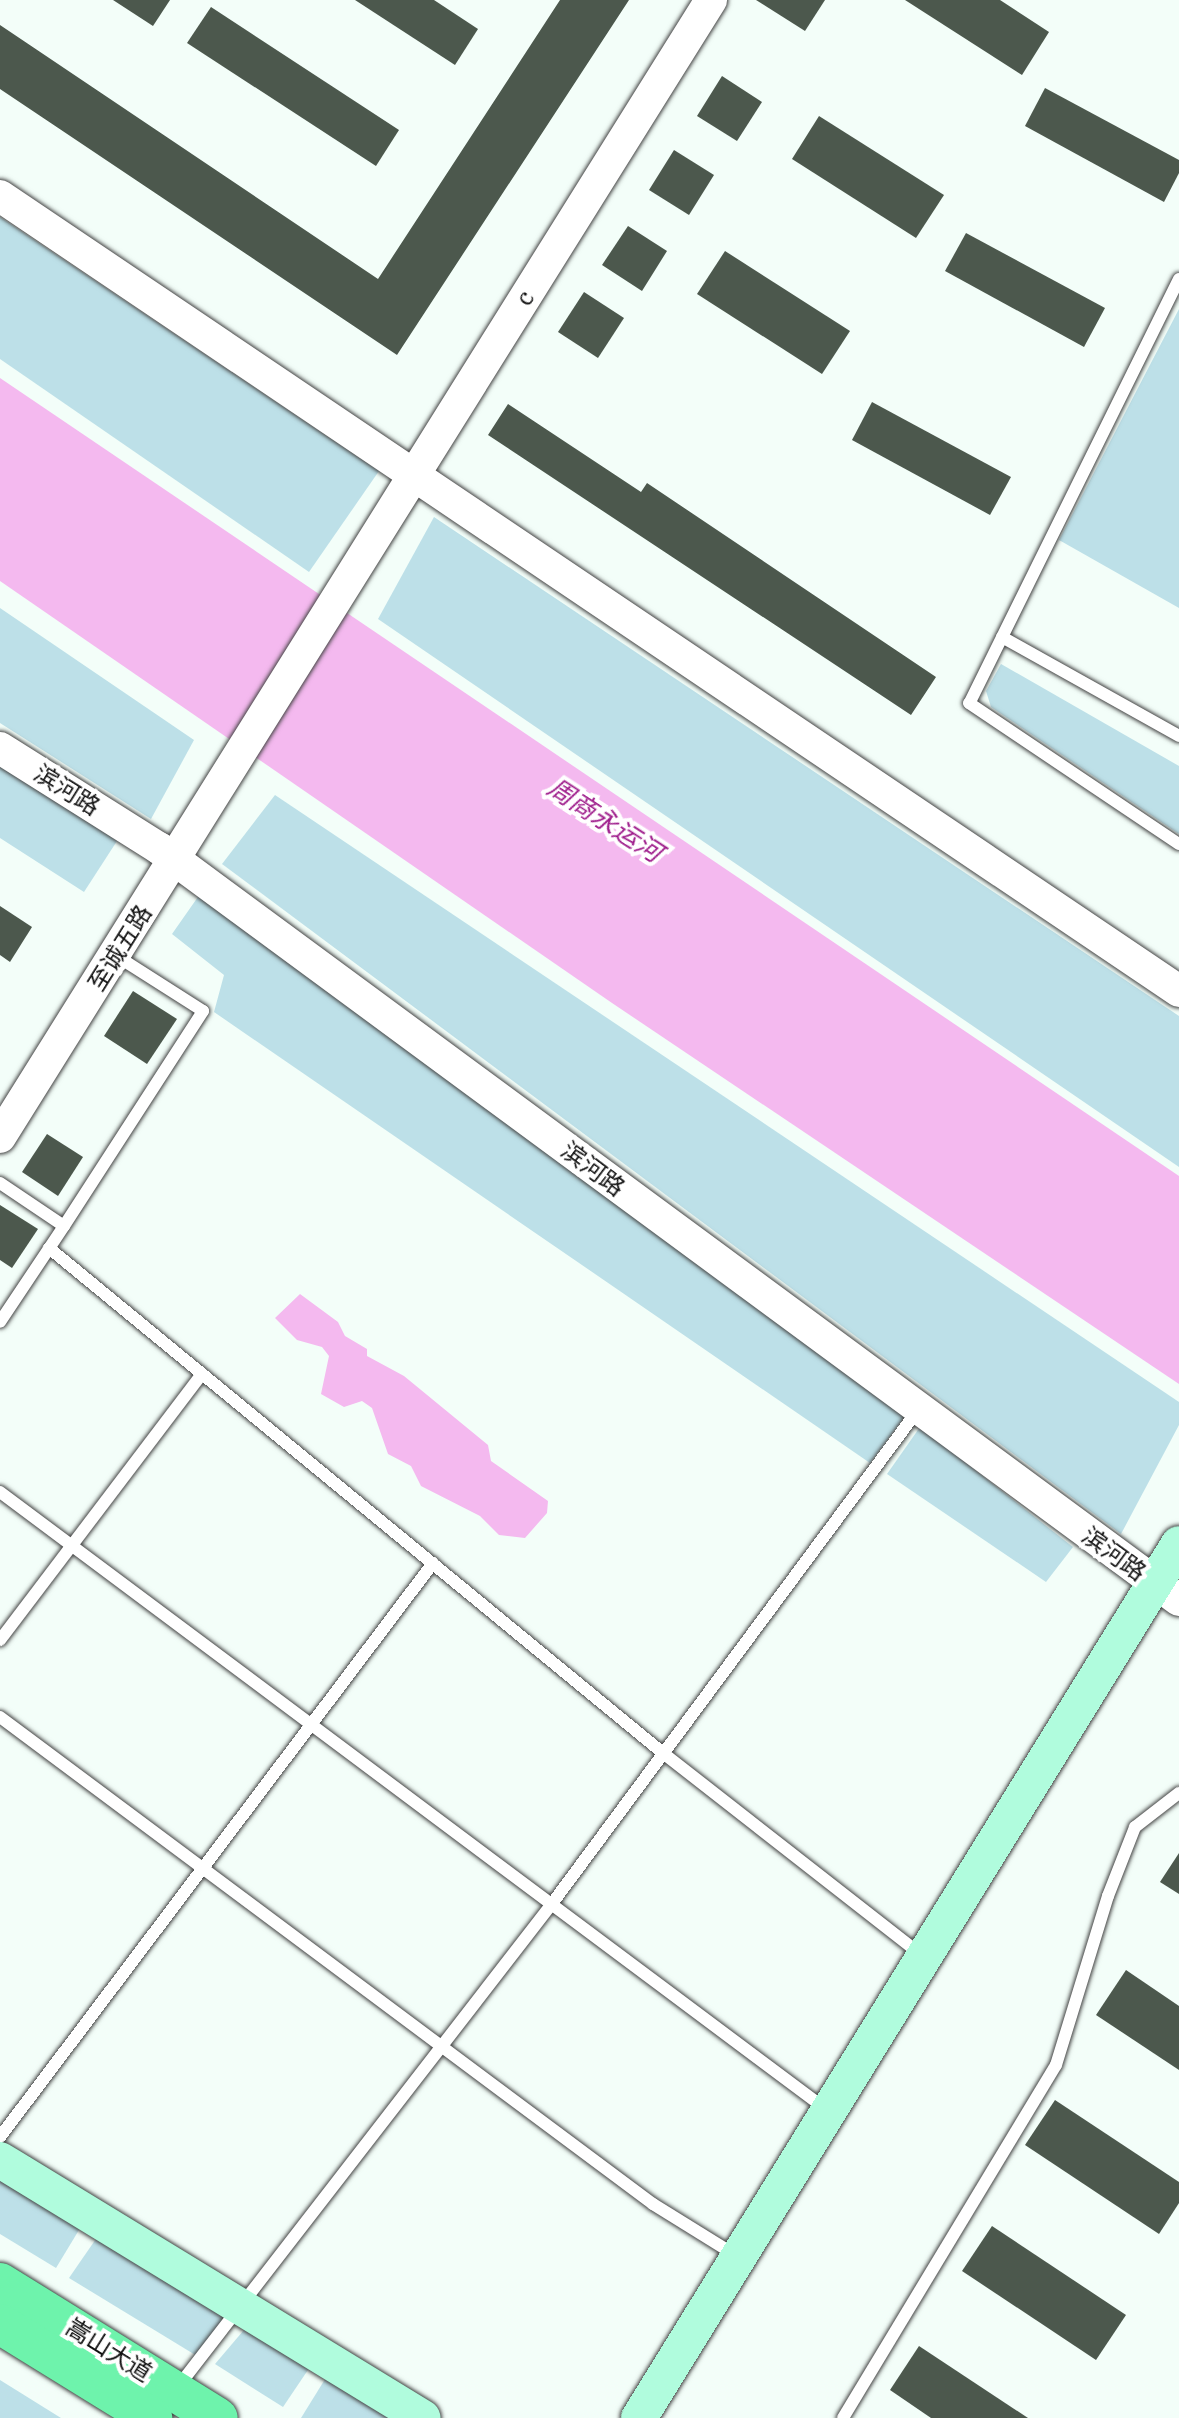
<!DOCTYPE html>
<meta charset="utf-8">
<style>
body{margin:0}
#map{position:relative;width:1179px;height:2418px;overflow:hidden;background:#f3fef9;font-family:"IBM Plex Serif","Noto Sans SC",serif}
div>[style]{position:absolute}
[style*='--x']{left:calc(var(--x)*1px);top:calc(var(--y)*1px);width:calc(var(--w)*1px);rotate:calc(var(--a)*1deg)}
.green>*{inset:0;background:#bde0e8}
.water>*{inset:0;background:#f4b9ef}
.building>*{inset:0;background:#4c584d}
.roads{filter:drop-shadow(0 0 2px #434343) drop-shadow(0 0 2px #434343)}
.service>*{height:12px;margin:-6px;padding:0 6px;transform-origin:6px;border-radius:6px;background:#fff}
.tertiary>*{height:32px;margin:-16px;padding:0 16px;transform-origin:16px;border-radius:16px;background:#fff}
.secondary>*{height:36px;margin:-18px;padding:0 18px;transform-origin:18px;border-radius:18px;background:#b0fcdd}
.primary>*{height:40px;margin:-20px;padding:0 20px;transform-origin:20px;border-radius:20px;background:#6ef3ac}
span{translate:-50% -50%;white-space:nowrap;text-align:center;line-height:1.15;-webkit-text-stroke:8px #fff;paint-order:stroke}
.street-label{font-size:24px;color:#101010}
.water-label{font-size:26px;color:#9e1c8b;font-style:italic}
</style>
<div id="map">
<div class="green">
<i style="clip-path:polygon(0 217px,379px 471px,309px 572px,0 359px)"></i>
<i style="clip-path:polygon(1179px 309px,1179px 608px,1059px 540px)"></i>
<i style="clip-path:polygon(434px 517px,1179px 1016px,1179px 1167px,378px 619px)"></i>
<i style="clip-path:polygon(0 608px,194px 740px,151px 819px,0 723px)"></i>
<i style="clip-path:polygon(1001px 664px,1179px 766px,1179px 834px,991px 707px,986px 691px)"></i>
<i style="clip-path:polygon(0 765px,117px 841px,84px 892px,0 838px)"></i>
<i style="clip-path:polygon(275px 795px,1179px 1402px,1179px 1425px,1121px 1534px,222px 864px)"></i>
<i style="clip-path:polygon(200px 894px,905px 1416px,870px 1463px,214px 1012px,224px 975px,172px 934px)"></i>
<i style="clip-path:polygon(920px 1427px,1073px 1547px,1046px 1582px,887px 1474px)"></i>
<i style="clip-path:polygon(0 2175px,82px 2225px,56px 2268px,0 2234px)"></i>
<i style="clip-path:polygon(100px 2233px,231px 2318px,197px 2356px,69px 2278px)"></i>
<i style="clip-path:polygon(249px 2324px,312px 2364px,283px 2407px,215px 2364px)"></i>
<i style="clip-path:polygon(327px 2376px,396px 2418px,301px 2418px)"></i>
<i style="clip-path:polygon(0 2380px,61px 2418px,0 2418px)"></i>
</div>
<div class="water">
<i style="clip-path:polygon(0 378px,1179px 1176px,1179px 1384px,612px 1003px,0 581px)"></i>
<i style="clip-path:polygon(300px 1294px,338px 1322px,345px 1336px,367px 1349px,367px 1356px,404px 1376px,488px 1445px,491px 1461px,548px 1501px,547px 1513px,525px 1538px,499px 1535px,480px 1516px,421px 1486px,411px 1466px,388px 1454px,372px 1408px,362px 1401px,344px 1407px,321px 1394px,329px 1356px,322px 1347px,297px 1340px,275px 1318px)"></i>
</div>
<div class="building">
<i style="clip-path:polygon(113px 0,170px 0,153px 26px)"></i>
<i style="clip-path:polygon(355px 0,434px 0,478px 29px,455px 65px)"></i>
<i style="clip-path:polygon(560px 0,629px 0,397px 355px,0 89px,0 25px,378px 279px)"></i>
<i style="clip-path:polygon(756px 0,825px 0,805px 31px)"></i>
<i style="clip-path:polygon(905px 0,1000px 0,1049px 32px,1022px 75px)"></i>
<i style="clip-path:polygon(211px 7px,399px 130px,376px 166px,187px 43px)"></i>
<i style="clip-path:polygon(722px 76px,762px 102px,737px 141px,697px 116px)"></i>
<i style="clip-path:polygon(1045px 88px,1179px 160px,1179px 173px,1164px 202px,1025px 126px)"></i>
<i style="clip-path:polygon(819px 116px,944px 195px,916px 238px,792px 159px)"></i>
<i style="clip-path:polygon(674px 150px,714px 175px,689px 215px,649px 190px)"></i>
<i style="clip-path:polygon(628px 226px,667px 251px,642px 291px,602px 265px)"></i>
<i style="clip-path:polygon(966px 233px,1105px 308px,1084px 347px,945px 271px)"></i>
<i style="clip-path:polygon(725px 251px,850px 331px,822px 374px,697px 294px)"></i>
<i style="clip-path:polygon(584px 292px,624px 318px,598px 358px,558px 332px)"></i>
<i style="clip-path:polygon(872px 402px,1011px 477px,990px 515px,852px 440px)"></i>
<i style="clip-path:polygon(508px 404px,641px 492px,647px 483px,936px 677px,911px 715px,488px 435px)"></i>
<i style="clip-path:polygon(0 906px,32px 927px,10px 962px,0 955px)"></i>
<i style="clip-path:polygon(133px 991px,177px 1019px,147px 1064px,104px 1036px)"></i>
<i style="clip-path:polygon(47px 1134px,83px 1157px,58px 1196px,22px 1172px)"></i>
<i style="clip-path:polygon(0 1205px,38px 1229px,12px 1268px,0 1260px)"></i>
<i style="clip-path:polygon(1179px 1853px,1179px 1894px,1160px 1882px)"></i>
<i style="clip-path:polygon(1126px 1970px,1179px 2006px,1179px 2070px,1096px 2015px)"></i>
<i style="clip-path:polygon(1055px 2100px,1179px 2182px,1179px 2203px,1159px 2234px,1025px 2145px)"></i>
<i style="clip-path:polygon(992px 2226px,1126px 2315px,1096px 2360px,962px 2271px)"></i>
<i style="clip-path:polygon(919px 2346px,1028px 2418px,931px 2418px,890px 2390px)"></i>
</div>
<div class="roads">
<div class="service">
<i style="--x:1179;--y:279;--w:473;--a:116.3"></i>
<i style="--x:969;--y:703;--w:253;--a:33.9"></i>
<i style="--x:1002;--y:637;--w:203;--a:29.2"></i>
<i style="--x:0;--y:1183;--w:77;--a:33.9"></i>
<i style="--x:64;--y:1226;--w:115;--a:123.7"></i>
<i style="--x:64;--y:1226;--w:256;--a:-57.1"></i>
<i style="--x:203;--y:1011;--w:104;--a:-147.5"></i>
<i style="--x:49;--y:1248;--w:795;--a:39.44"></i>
<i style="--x:663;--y:1753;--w:326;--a:38"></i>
<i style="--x:0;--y:1492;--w:1032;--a:36.77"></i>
<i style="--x:0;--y:1640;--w:334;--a:-52.8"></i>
<i style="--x:0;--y:1717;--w:815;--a:36.72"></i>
<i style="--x:653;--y:2204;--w:99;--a:31.8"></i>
<i style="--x:0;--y:2137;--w:719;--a:-52.97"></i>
<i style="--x:177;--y:2388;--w:611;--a:-52.25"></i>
<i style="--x:551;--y:1905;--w:616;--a:-53.45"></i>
<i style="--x:843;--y:2418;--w:412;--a:-58.9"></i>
<i style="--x:1056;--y:2065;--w:177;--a:-72.9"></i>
<i style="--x:1108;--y:1896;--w:74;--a:-68.6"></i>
<i style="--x:1135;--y:1827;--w:56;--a:-37.7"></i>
</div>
<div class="tertiary">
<i style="--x:0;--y:196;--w:1422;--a:33.99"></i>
<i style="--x:0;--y:748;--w:188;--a:32.2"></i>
<i style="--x:159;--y:848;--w:1267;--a:36.4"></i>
<i style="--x:0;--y:1137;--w:1341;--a:-57.98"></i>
</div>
<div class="secondary">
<i style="--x:0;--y:2160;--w:495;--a:31.4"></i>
<i style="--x:639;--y:2418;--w:1027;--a:-58.29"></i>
</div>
<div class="primary">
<i style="--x:0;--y:2283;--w:256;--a:31.8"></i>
<i style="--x:0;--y:2324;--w:179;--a:31.7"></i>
</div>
</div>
<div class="street-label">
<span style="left:525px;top:298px;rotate:-58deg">c</span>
<span style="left:67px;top:790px;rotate:32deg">滨河路</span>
<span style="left:120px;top:948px;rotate:-58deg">至诚五路</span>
<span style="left:593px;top:1169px;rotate:37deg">滨河路</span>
<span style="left:1114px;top:1554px;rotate:36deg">滨河路</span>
<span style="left:109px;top:2350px;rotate:32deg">嵩山大道</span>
</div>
<div class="water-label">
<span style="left:605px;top:820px;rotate:33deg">周商永运河</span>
</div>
</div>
